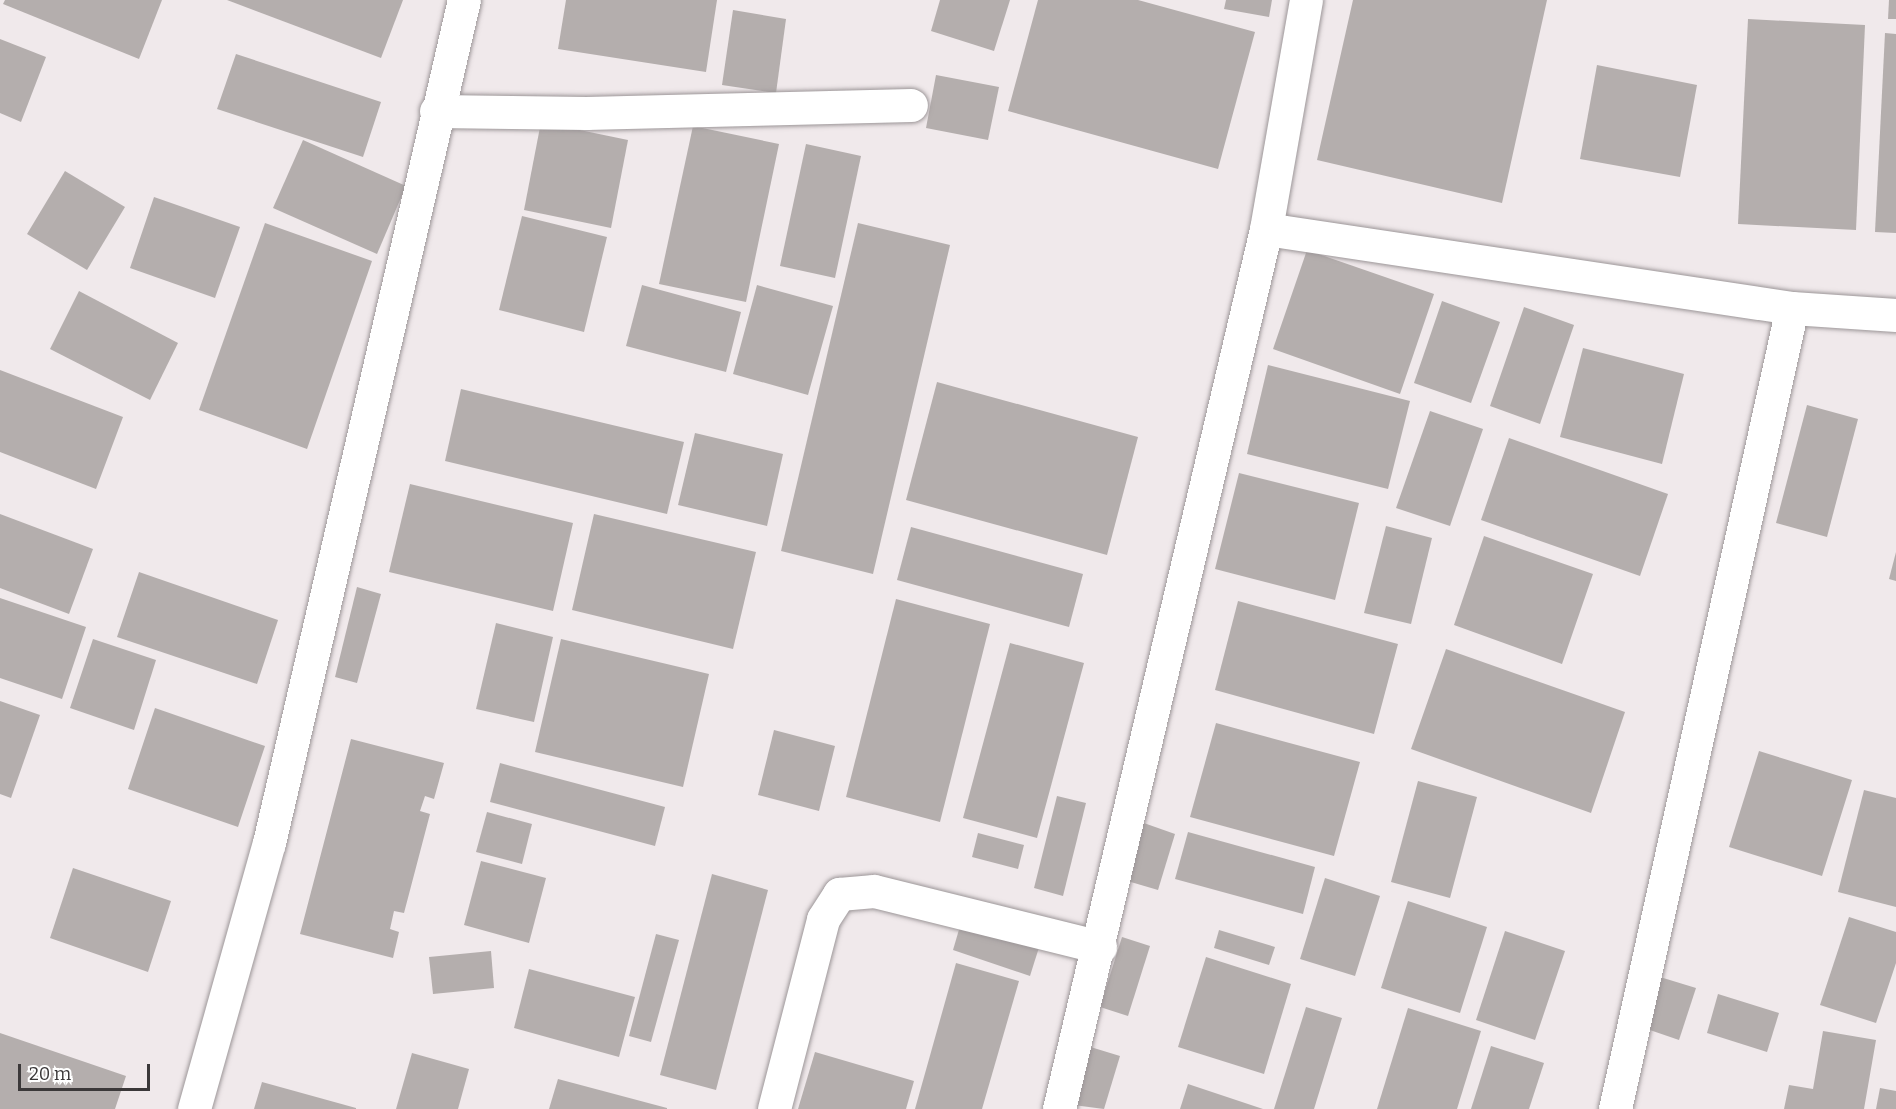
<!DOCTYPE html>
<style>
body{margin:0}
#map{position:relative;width:1896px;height:1109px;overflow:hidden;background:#f0e9eb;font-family:Bitter,serif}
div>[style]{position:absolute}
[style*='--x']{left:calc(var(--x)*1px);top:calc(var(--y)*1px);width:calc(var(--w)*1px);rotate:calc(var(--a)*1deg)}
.building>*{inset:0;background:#b4aead}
.roads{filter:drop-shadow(0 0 2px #9c9698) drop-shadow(0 0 2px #9c9698)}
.street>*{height:33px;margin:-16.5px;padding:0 16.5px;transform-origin:16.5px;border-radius:16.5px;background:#fff}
span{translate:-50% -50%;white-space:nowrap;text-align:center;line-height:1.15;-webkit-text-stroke:4.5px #fff;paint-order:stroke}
.scale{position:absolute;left:18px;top:1064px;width:132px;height:27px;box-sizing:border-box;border:3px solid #3b3839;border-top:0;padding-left:8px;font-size:18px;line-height:21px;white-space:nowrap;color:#3b3839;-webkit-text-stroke:4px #fff;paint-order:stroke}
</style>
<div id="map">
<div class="building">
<i style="clip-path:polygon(5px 0,162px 0,139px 59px,3px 4px)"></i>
<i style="clip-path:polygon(227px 0,403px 0,381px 58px)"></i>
<i style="clip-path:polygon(566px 0,717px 0,706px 72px,558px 49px)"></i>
<i style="clip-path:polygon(940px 0,1010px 0,994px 51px,931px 31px)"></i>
<i style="clip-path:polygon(1038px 0,1138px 0,1255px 32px,1218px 169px,1008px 111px)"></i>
<i style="clip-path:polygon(1226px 0,1272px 0,1269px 17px,1224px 9px)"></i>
<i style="clip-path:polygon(1353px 0,1547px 0,1502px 203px,1317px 160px)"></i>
<i style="clip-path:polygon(1889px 0,1896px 0,1896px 19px,1888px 19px)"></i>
<i style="clip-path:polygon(733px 10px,786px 19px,776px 93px,722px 85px)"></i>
<i style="clip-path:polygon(1748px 19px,1865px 25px,1856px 230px,1738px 224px)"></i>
<i style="clip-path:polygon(1885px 33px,1896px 34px,1896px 233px,1875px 232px)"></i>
<i style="clip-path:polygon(0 39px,46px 57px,21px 122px,0 113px)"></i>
<i style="clip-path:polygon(236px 54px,381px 102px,363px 157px,217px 109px)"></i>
<i style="clip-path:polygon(1597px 65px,1697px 85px,1680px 177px,1580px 159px)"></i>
<i style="clip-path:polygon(936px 75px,999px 87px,988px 140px,926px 128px)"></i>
<i style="clip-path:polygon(541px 122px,628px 140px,611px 228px,524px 210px)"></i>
<i style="clip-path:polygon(693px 126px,779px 144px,746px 302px,659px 284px)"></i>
<i style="clip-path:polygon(303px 140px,406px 186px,377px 254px,273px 208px)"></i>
<i style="clip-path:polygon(806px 144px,861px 156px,835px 278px,780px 266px)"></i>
<i style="clip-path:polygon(65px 171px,125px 207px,87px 270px,27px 234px)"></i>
<i style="clip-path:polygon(154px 197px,240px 227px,215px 298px,130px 268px)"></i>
<i style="clip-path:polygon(522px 216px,607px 237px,584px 332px,499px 310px)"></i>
<i style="clip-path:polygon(265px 223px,372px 261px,307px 449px,199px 410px)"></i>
<i style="clip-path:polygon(858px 223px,950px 245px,873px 574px,781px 551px)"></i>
<i style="clip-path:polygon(1307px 250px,1434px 294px,1400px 394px,1273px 349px)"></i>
<i style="clip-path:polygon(642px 285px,741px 312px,726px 372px,626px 346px)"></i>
<i style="clip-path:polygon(757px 285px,833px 306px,808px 395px,733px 374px)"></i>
<i style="clip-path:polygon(79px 291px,178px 343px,150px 400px,50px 349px)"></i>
<i style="clip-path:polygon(1442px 301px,1500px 322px,1471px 403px,1414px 383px)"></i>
<i style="clip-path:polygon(1524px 307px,1574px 325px,1540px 424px,1490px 406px)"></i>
<i style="clip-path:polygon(1583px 348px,1684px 374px,1662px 464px,1560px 437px)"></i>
<i style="clip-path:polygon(1268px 365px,1410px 401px,1388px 489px,1247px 454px)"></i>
<i style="clip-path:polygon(0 370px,123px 417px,96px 489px,0 452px)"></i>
<i style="clip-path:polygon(937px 382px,1138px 437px,1107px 555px,906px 500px)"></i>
<i style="clip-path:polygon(461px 389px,684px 442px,667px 514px,445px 461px)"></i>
<i style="clip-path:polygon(1807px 405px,1858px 419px,1827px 537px,1776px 523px)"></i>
<i style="clip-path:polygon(1430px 411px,1483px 429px,1450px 526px,1396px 508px)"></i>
<i style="clip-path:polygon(695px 433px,783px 454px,767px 526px,678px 505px)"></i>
<i style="clip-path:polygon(1509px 438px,1668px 494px,1640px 576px,1481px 520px)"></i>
<i style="clip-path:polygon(1239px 473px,1359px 503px,1335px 600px,1215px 569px)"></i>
<i style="clip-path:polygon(410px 484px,573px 523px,553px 611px,389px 572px)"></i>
<i style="clip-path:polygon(0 514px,93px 549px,69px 614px,0 588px)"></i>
<i style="clip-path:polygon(594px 514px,756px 552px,733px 649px,572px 610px)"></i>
<i style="clip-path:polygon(1386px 526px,1432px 538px,1411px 624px,1364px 613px)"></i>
<i style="clip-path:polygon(911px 527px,1083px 574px,1069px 627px,897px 580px)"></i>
<i style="clip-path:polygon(1484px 536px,1593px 574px,1562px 664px,1454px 625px)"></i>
<i style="clip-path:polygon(1896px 552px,1896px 581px,1889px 579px)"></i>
<i style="clip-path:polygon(139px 572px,278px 620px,257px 684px,117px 637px)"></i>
<i style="clip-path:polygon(357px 587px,381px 594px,357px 683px,335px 677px)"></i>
<i style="clip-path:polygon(0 598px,86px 627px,62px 699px,0 678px)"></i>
<i style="clip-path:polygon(896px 599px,990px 624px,940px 822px,846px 797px)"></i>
<i style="clip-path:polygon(1238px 601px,1398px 644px,1374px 734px,1215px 690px)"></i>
<i style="clip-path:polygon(496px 623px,553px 637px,534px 722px,476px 709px)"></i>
<i style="clip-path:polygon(93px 639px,156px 660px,134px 730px,70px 708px)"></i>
<i style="clip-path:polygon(561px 639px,709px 674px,683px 787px,535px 752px)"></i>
<i style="clip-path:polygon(1010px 643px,1084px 663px,1037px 838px,963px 818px)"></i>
<i style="clip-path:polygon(1446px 649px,1625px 712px,1591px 813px,1411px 749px)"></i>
<i style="clip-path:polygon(0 701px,40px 715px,11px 798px,0 794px)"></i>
<i style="clip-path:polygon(155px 708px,265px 746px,238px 827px,128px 789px)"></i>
<i style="clip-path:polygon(1216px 723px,1360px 762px,1334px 856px,1190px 817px)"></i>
<i style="clip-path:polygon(774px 730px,835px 746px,819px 811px,758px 795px)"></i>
<i style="clip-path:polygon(351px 739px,444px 763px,434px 799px,425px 796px,420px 811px,430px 814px,404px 913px,394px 911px,390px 929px,399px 932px,393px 958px,300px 934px)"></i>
<i style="clip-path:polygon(1759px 751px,1852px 780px,1822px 876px,1729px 847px)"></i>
<i style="clip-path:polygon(500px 763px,665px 807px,655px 846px,490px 802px)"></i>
<i style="clip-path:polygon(1418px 781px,1477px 797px,1450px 898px,1391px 882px)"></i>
<i style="clip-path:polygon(1864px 790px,1896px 798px,1896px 907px,1838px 892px)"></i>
<i style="clip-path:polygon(1057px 796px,1086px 803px,1063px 896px,1034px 888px)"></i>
<i style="clip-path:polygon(487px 812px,532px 824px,522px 864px,476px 852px)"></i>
<i style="clip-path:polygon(1141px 822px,1175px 834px,1158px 890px,1124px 880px)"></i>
<i style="clip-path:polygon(1188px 832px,1315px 867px,1303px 914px,1175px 879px)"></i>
<i style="clip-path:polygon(978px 833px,1024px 845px,1018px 869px,972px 857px)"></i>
<i style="clip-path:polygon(481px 861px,546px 878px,529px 943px,464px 925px)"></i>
<i style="clip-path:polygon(73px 868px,171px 901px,148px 972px,50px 938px)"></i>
<i style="clip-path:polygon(712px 874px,768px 890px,716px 1090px,660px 1075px)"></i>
<i style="clip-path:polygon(1325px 878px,1380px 896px,1355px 976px,1300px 959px)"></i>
<i style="clip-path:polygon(1408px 901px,1487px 927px,1460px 1013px,1381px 988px)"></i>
<i style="clip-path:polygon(963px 916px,1041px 941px,1030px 976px,953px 950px)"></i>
<i style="clip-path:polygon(1849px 917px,1896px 932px,1896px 963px,1876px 1023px,1820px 1005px)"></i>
<i style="clip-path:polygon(1219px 930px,1275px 947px,1269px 965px,1214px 948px)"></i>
<i style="clip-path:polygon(1505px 931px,1565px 951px,1535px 1040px,1476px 1020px)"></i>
<i style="clip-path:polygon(656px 934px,679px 940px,651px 1042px,629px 1036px)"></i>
<i style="clip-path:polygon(1122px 937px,1150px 946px,1128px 1016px,1100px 1007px)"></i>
<i style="clip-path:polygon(491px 951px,494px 988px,433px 994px,429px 957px)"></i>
<i style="clip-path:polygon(1206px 957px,1291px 984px,1264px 1074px,1178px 1047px)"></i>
<i style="clip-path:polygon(956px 963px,1019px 981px,982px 1109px,915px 1109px)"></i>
<i style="clip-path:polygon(529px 969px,635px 997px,619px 1057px,514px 1028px)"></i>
<i style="clip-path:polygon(1660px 977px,1696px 988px,1679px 1040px,1644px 1028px)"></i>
<i style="clip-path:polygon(1718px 994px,1779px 1013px,1767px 1052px,1707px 1033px)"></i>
<i style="clip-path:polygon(1306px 1007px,1342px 1018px,1314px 1109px,1274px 1109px)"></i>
<i style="clip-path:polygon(1408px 1008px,1481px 1031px,1457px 1109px,1377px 1109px)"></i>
<i style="clip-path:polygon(1823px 1031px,1876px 1040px,1864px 1109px,1784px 1109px,1789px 1085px,1813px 1089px)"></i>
<i style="clip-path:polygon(0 1033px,126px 1076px,115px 1109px,0 1109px)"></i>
<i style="clip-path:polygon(1084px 1045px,1120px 1056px,1104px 1109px,1066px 1104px)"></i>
<i style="clip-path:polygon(1491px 1046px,1544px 1063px,1529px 1109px,1471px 1109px)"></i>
<i style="clip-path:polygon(815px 1052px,914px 1081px,906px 1109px,798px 1109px)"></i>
<i style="clip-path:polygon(412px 1053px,469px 1069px,458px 1109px,396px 1109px)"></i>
<i style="clip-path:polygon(558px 1079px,667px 1108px,667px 1109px,549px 1109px)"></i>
<i style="clip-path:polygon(262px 1082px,356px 1108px,356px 1109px,254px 1109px)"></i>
<i style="clip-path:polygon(1188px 1084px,1263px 1109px,1180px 1109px)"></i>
<i style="clip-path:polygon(1880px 1088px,1896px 1091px,1896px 1109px,1876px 1109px)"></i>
</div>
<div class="roads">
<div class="street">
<i style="--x:436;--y:111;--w:150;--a:0.8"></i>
<i style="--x:586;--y:113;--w:325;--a:-1.4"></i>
<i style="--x:1266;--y:229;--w:532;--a:8.54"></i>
<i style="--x:1792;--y:308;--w:104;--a:3.9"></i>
<i style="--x:194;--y:1109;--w:276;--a:-74.3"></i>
<i style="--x:269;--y:843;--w:865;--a:-76.98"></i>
<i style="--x:774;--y:1109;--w:196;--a:-75.5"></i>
<i style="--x:823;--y:919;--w:30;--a:-57"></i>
<i style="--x:839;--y:894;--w:35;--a:-5"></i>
<i style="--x:874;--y:891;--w:233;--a:13.9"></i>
<i style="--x:1059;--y:1109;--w:904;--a:-76.76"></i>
<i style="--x:1266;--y:229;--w:232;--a:-80.1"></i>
<i style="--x:1615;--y:1109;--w:820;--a:-77.54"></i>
</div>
</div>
<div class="scale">20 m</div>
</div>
